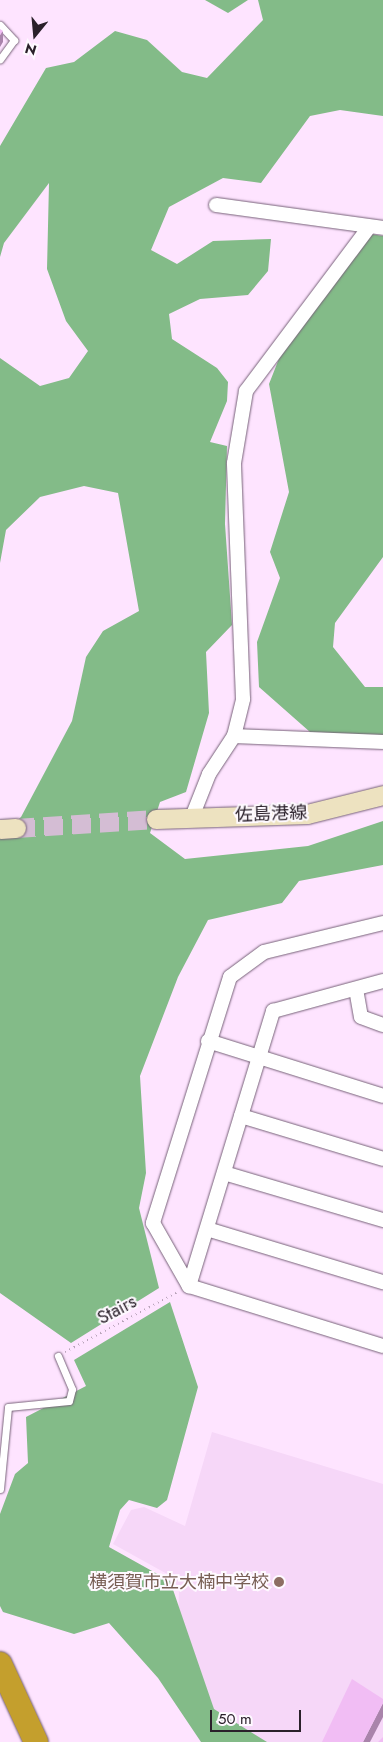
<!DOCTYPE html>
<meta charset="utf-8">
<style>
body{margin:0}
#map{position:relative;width:383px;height:1742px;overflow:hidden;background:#fee4ff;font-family:Jost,"Noto Sans JP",sans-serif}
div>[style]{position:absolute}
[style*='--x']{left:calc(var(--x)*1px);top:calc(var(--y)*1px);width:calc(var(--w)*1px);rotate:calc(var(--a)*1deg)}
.built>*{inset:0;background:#f6d7f8}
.forest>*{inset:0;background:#83bb88}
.secondary-tunnel>*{height:19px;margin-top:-9.5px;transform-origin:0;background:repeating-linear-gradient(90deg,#d4bdd4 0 19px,transparent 0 28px)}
.path>*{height:2px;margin-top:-1px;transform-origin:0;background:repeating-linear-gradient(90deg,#b9a4ba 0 1px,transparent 0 5px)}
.roads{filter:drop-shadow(0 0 1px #776279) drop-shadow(0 0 1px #776279)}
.lane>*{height:7px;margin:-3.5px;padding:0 3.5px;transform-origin:3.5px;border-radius:3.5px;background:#fff}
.street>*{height:14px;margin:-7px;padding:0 7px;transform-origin:7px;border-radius:7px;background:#fff}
.secondary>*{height:19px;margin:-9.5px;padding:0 9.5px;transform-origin:9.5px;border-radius:9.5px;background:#ede2c0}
.highway>*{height:24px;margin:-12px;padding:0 12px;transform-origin:12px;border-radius:12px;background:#c49f2d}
.shaded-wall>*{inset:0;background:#a984ab}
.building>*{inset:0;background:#f1bdf4}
.dots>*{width:14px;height:14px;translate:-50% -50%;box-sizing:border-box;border:2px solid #fef9ff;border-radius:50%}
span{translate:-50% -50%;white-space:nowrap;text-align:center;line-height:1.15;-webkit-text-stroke:4px #fef9ff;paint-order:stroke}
.street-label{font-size:18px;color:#2a202a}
.education-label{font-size:18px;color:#785e54}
.right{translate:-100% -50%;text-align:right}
.north{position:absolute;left:10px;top:10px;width:50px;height:50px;-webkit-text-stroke:4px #fef9ff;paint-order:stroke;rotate:197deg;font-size:14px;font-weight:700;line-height:20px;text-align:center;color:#2a202a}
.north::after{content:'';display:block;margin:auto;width:18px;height:22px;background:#2a202a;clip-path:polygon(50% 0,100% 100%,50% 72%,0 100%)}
.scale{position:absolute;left:210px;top:1710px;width:91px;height:22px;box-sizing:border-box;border:2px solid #2a202a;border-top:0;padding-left:6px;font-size:15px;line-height:18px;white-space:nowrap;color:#2a202a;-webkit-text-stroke:4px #fef9ff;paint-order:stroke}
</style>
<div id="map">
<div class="built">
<i style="clip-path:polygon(212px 1432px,383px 1484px,383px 1742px,260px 1742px,210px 1717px,178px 1634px,179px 1588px,169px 1575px,113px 1544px,131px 1510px,144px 1507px,185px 1526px)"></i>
</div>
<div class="forest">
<i style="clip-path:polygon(205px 0,248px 0,228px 13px)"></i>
<i style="clip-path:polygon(258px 0,383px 0,383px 116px,340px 110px,310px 116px,261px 183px,223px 178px,169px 207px,151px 250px,177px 264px,213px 241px,271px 239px,268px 271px,248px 295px,200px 299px,169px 314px,172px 339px,217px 368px,228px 382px,227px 401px,210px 442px,227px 446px,225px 524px,232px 625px,206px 652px,209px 713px,186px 792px,160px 802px,150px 833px,185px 859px,308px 846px,383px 821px,383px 865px,299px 881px,282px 903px,208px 920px,178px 977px,140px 1076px,146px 1173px,139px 1208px,159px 1288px,71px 1343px,0 1293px,0 835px,21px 817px,72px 721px,86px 657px,103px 631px,139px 611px,118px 493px,84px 486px,40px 497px,6px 530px,0 563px,0 358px,40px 386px,69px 378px,88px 351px,66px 321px,47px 269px,49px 183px,4px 243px,0 257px,0 146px,46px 68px,74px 62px,115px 31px,147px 40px,182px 72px,207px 78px,263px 20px)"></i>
<i style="clip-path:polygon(371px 234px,383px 236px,383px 557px,335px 623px,333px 647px,365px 687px,383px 687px,383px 737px,310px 732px,259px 687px,257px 642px,280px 578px,270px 552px,289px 492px,269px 384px,280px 356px)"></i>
<i style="clip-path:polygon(170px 1302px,198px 1387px,167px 1500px,157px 1508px,129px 1500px,120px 1510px,109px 1547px,170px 1581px,214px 1709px,267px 1742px,201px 1742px,158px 1678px,109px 1623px,74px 1634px,3px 1612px,0 1606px,0 1514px,15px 1474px,28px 1463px,26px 1417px,86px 1386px,74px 1360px)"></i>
</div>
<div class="secondary-tunnel">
<i style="--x:16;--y:828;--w:140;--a:-3.7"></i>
</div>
<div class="path">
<i style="--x:65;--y:1352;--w:128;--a:-28"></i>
</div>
<div class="roads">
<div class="lane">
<i style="--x:0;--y:25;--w:21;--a:47"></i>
<i style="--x:14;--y:40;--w:24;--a:126"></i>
<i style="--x:0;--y:1489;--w:82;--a:-84.4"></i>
<i style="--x:8;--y:1407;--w:61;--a:-5.6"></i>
<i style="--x:69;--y:1401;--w:12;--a:-76"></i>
<i style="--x:72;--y:1389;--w:36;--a:-113"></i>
</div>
<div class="street">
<i style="--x:216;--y:205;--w:169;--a:7.8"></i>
<i style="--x:234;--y:736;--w:149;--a:2.3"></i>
<i style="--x:192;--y:817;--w:46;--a:-68.4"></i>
<i style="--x:209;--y:774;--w:45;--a:-56.7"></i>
<i style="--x:234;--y:736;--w:38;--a:-76"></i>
<i style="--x:243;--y:699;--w:236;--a:-92.2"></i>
<i style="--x:234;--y:463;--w:73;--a:-80.5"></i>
<i style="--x:246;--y:391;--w:205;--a:-53.1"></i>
<i style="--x:383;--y:923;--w:122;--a:166.3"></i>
<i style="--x:264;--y:952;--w:42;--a:143.7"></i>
<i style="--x:230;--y:977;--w:258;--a:107.4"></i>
<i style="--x:153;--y:1223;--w:73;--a:60.3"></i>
<i style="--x:189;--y:1286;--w:203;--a:17.2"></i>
<i style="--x:356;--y:989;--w:28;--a:80"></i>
<i style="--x:361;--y:1017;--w:23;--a:20"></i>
<i style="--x:208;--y:1041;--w:183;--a:17.4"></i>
<i style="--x:241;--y:1116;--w:148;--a:16.8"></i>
<i style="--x:224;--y:1173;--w:166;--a:16.5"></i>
<i style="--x:207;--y:1229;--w:184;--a:16.8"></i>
<i style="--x:189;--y:1286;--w:288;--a:-73"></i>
<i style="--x:273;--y:1011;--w:114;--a:-15.3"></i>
</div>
<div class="secondary">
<i style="--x:156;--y:819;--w:151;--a:-1.9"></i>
<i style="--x:307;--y:814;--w:78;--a:-14"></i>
<i style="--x:0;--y:829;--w:16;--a:-4"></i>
</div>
<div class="highway">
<i style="--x:0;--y:1664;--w:86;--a:65.2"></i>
</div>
</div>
<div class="shaded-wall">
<i style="clip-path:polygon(3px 31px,3px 42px,0 47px,0 35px)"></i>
<i style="clip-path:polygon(383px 1703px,383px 1717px,370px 1742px,363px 1742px)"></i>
</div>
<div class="building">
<i style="clip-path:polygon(0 29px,3px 31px,0 35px)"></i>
<i style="clip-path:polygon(352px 1679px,383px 1699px,383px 1703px,363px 1742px,322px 1742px)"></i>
<i style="clip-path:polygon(383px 1737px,383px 1742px,378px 1742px)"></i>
</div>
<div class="dots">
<i style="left:279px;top:1582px;background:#8d6e63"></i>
</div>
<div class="street-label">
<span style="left:271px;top:814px;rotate:-2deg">佐島港線</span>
<span style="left:117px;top:1310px;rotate:-28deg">Stairs</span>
</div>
<div class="education-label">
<span class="right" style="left:269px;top:1582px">横須賀市立大楠中学校</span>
</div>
<div class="north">N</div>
<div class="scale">50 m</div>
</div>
